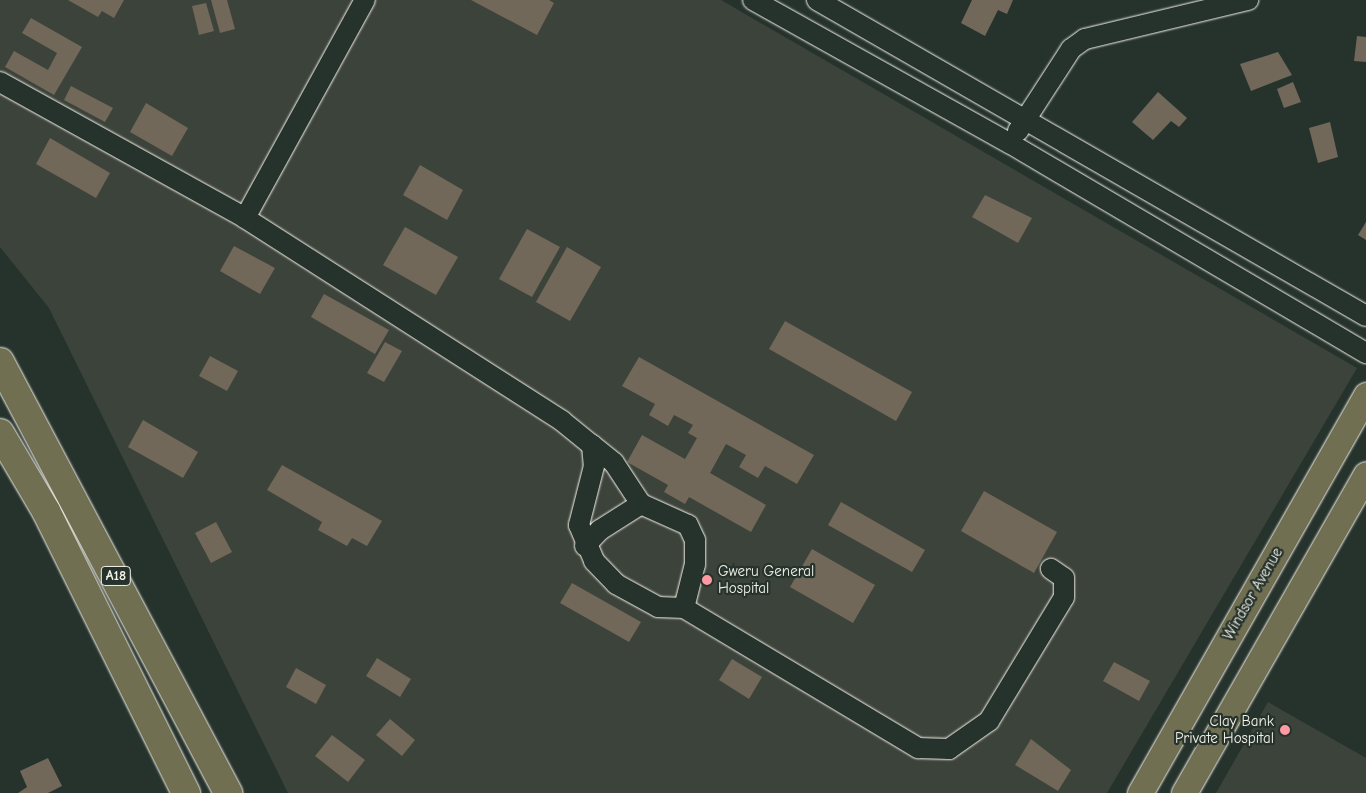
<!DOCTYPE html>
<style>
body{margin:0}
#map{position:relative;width:1366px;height:793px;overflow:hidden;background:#26332d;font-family:"Comic Neue",sans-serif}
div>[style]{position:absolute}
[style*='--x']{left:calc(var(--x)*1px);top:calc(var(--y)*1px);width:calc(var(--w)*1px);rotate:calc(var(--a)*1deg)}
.built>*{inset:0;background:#3c433a}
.building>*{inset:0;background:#716859}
.roads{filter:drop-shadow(0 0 1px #f4f1e8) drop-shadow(0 0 1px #f4f1e8)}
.minor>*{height:20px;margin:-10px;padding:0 10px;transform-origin:10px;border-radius:10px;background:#26332d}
.major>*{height:25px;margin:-12.5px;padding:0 12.5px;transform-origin:12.5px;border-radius:12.5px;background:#706f52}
.highway>*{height:28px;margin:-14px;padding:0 14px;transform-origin:14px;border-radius:14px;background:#706f52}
.dots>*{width:14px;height:14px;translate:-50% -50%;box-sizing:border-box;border:2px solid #26332d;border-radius:50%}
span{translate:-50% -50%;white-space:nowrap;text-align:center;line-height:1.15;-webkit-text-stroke:4.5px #26332d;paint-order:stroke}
.shield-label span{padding:1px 4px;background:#26332d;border:1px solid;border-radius:4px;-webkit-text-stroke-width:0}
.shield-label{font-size:14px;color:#f4f1e8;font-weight:700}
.poi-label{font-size:15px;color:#f4f1e8}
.left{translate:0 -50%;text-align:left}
.right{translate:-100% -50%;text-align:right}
.street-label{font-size:15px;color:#f4f1e8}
</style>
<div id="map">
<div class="built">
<i style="clip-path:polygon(0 0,721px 0,1357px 368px,1107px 793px,288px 793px,49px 308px,0 247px)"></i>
<i style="clip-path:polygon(1268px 702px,1366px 758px,1366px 793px,1216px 793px)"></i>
</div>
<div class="building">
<i style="clip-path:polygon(68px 0,124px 0,114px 18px,102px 11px,98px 17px)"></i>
<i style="clip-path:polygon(211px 0,227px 0,235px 29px,220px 33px)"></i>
<i style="clip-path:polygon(471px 0,549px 0,554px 3px,537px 35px)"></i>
<i style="clip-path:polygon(972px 0,1013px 0,1007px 14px,998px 10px,985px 36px,961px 23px)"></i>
<i style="clip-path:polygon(206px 3px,214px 31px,199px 35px,192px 6px)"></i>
<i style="clip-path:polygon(31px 18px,82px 47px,54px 95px,5px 67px,14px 51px,48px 70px,57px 53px,22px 33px)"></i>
<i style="clip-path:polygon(1357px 36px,1366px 37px,1366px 62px,1354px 61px)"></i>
<i style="clip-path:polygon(1278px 52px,1292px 75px,1251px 91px,1240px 64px)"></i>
<i style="clip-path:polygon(1293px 82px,1301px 102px,1284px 108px,1277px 89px)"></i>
<i style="clip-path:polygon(71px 86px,113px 108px,105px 122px,64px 100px)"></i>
<i style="clip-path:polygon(1158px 92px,1187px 118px,1179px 127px,1171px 121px,1153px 140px,1132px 122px)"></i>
<i style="clip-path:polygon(146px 103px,188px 128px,172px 156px,130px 132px)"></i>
<i style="clip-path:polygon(1330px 122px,1338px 157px,1318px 163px,1309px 128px)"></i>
<i style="clip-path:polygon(50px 138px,110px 173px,96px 198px,36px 164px)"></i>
<i style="clip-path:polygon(420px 165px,463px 190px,447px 220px,403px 195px)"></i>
<i style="clip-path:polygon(985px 195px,1032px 218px,1018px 243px,972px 217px)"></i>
<i style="clip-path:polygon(1366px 222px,1366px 240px,1358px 235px)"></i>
<i style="clip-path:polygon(405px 227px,458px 257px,436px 295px,383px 265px)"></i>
<i style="clip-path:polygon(527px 229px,560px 247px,532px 297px,499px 279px)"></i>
<i style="clip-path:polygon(234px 246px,275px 268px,260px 294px,220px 271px)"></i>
<i style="clip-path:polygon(567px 247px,601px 267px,570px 321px,536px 302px)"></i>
<i style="clip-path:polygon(324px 294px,389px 330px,375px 354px,311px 317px)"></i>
<i style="clip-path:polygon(785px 321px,912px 392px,896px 421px,769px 349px)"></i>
<i style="clip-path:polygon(385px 342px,402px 351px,384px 382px,367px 373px)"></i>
<i style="clip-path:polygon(210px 356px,238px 371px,227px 391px,199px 376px)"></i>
<i style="clip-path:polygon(639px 357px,814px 455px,797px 484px,765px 466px,758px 478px,739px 467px,746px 455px,726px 444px,710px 473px,766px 505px,751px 532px,689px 497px,685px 504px,664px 492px,668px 485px,627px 462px,642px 435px,685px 459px,697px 438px,688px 433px,693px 425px,674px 415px,668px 426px,649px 415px,655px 404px,622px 386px)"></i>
<i style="clip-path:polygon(143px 420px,198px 452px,183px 478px,128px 447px)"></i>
<i style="clip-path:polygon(282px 465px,382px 521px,367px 546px,352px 538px,347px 546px,318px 530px,322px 522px,267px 490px)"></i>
<i style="clip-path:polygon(984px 491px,1057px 532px,1034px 573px,961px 531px)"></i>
<i style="clip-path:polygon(841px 502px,925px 550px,912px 572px,828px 525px)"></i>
<i style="clip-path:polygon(216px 522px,232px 552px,211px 563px,195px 533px)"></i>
<i style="clip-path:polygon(812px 549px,875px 585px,853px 623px,790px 587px)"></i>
<i style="clip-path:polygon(572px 583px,641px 622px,629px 642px,560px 603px)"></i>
<i style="clip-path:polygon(377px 658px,411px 679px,400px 697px,366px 676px)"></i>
<i style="clip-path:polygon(732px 659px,762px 677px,749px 699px,719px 680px)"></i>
<i style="clip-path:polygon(1114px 662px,1150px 681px,1139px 701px,1103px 681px)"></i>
<i style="clip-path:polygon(296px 668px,326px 685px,316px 704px,286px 687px)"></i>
<i style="clip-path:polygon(390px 719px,415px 740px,402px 756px,376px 735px)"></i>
<i style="clip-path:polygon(332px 735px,365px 760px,348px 782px,315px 756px)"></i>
<i style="clip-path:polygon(1031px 739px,1071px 770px,1058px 791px,1015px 765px)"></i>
<i style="clip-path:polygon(48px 758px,62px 786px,48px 793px,18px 793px,27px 787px,20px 771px)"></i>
</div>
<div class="roads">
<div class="minor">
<i style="--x:753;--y:0;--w:295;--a:29.2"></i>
<i style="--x:1011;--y:144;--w:412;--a:30.5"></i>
<i style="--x:817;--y:0;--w:633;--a:29.92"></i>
<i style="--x:0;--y:82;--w:280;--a:29"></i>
<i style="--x:245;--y:218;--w:376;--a:32.6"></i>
<i style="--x:562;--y:421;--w:38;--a:39"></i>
<i style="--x:592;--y:445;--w:21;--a:85"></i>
<i style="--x:594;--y:466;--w:61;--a:104.3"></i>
<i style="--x:579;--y:525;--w:39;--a:67"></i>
<i style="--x:594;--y:561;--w:32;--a:46"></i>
<i style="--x:616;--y:584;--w:48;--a:28.7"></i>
<i style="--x:658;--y:607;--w:26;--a:2"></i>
<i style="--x:684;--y:608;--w:273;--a:30.9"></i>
<i style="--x:918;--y:748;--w:31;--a:2"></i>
<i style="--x:949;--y:749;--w:49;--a:-35"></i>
<i style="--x:989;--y:721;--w:145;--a:-58.8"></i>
<i style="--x:1064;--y:597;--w:19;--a:-90"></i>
<i style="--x:1064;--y:578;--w:16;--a:-145"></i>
<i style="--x:1018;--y:131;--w:98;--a:-57.1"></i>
<i style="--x:1071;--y:49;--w:17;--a:-36"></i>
<i style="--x:1085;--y:39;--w:168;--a:-13.5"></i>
<i style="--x:245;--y:218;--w:249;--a:-61.2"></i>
<i style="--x:592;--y:445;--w:28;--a:39"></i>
<i style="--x:614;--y:463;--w:49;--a:56.6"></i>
<i style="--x:641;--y:504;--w:51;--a:24.1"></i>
<i style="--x:688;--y:525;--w:17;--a:65"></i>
<i style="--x:695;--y:540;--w:24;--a:90"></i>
<i style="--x:695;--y:564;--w:45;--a:104"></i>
<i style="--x:585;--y:546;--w:22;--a:-47"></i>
<i style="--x:600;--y:530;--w:49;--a:-32.4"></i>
</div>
<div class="major">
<i style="--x:1140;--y:793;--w:458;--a:-60.4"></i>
<i style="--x:1184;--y:793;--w:367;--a:-60.3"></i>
</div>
<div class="highway">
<i style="--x:0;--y:362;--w:488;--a:62.1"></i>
<i style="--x:0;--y:433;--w:91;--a:59.5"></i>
<i style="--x:46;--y:511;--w:315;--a:63.6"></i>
</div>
</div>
<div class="dots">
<i style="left:707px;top:580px;background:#ff9aa2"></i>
<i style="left:1285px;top:730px;background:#ff9aa2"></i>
</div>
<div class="shield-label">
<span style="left:116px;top:576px">A18</span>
</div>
<div class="poi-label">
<span class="left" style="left:718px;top:580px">Gweru General<br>Hospital</span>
<span class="right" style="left:1274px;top:730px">Clay Bank<br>Private Hospital</span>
</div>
<div class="street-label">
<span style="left:1253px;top:594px;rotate:-60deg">Windsor Avenue</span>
</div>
</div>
